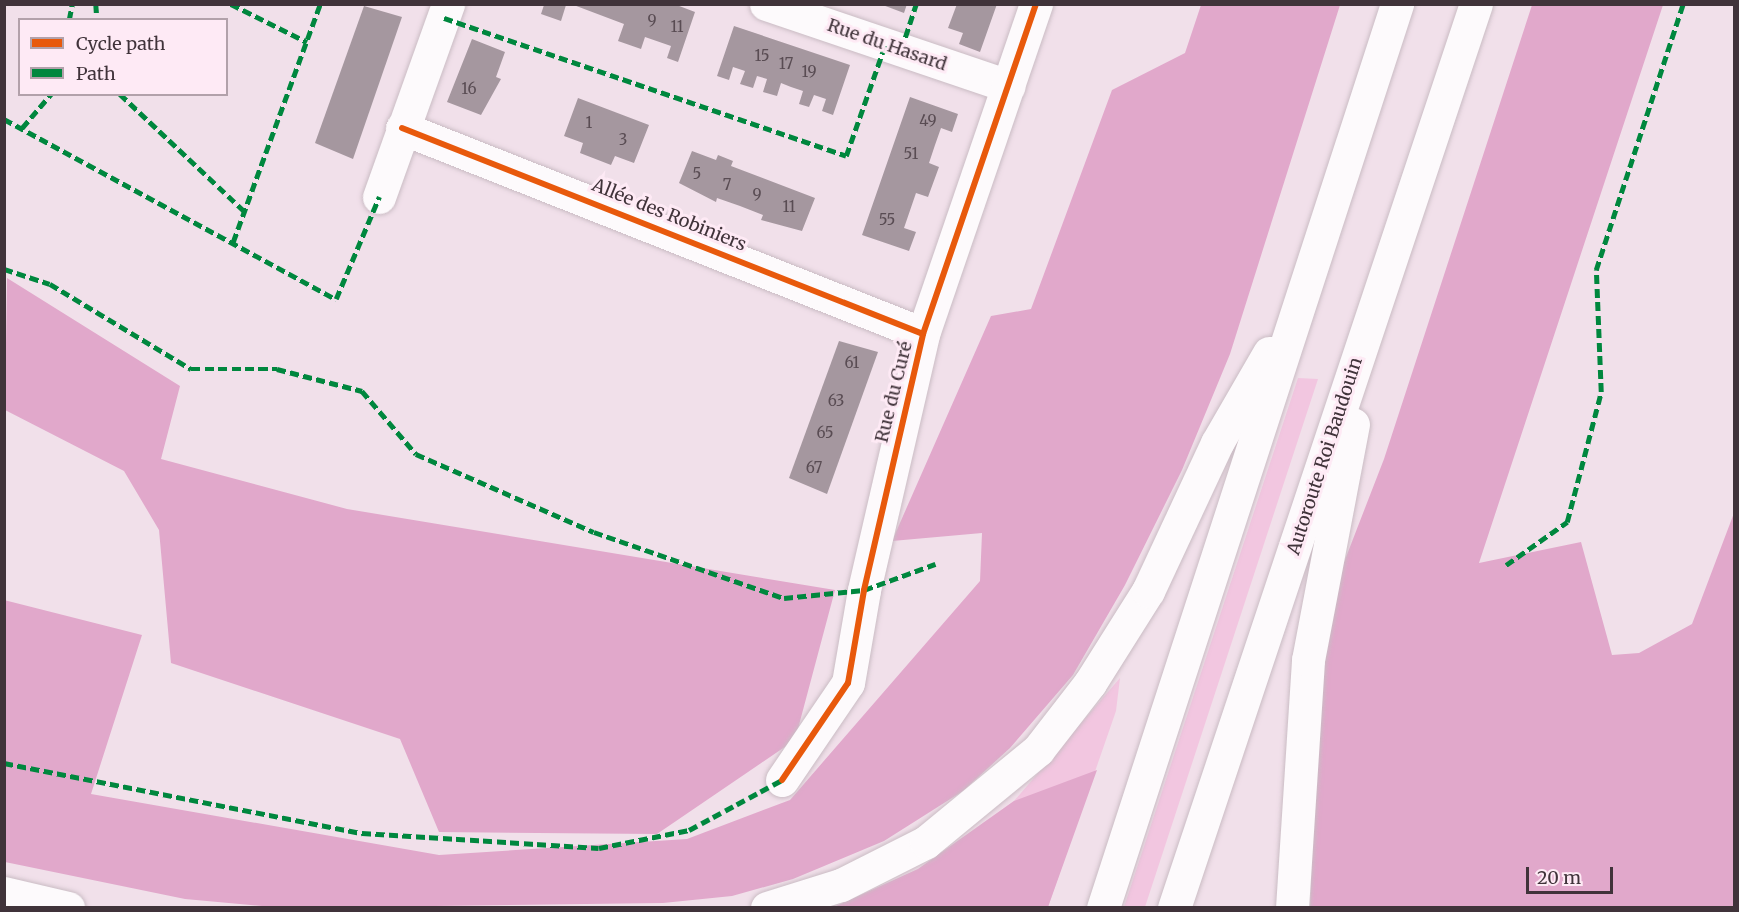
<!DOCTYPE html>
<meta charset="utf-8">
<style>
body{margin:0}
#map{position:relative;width:1739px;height:912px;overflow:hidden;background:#f1e0ea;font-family:Merriweather,serif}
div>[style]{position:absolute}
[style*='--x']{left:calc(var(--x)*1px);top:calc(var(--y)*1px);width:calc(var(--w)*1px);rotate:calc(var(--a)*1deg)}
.green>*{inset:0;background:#f2c6e0}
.forest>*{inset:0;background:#e1a8cb}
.building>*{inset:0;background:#a5979f}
.roads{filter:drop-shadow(0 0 2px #cabcc4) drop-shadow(0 0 2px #cabcc4)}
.street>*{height:33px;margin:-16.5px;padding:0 16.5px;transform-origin:16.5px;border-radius:16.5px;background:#fdfafc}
.highway>*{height:33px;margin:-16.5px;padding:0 16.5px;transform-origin:16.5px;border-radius:16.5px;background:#fdfafc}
.quiet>*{height:4.5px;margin-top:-2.25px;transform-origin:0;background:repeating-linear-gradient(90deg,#00873e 0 9px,transparent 0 13.5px)}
.cycleway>*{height:6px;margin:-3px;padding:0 3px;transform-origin:3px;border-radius:3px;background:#e8590c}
span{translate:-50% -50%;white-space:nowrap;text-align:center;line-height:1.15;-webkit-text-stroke:6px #feeaf5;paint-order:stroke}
.number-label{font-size:15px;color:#594c53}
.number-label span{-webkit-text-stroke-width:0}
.street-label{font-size:18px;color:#40333a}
.frame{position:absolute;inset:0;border:6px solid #40333a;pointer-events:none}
.legend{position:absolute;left:18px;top:18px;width:210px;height:78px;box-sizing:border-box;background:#feeaf5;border:2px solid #b2a1aa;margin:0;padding:8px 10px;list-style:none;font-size:18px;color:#40333a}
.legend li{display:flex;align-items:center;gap:12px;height:30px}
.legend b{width:30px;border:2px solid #b2a1aa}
.scale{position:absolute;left:1526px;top:867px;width:87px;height:27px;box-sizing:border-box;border:3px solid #40333a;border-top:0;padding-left:8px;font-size:18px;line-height:21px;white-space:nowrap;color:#40333a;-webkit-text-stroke:4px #feeaf5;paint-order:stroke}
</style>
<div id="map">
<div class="green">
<i style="clip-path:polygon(1298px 378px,1318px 379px,1145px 907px,1124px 907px)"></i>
<i style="clip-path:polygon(1120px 678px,1116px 711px,1048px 907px,834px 908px,918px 869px,1014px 801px)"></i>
</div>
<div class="forest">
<i style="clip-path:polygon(1201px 5px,1340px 5px,1230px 354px,1182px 470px,1125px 585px,1073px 675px,1010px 748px,963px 791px,884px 841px,793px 879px,732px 896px,663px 903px,283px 908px,185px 899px,5px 862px,4px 600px,142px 635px,91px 794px,439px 855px,687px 839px,790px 800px,980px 581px,982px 533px,892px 541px,991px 316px,1031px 309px,1112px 90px,1185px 53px)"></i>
<i style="clip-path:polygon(1532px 5px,1663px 5px,1479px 563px,1581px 542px,1612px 655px,1639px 653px,1692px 624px,1734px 513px,1734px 907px,1310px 908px,1319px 680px,1341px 570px,1384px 459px)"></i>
<i style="clip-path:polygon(7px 278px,180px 386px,161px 459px,347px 509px,835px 590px,795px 740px,657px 834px,439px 832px,400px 739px,171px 663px,159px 530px,124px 471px,5px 410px)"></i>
<i style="clip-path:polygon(1097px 770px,1048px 907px,834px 907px,918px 869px,1014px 801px)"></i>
</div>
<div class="building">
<i style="clip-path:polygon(571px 4px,674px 4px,695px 12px,678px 62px,667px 58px,671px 46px,645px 37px,641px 49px,618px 41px,624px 24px)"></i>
<i style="clip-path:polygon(880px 4px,907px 4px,904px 13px)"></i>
<i style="clip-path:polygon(957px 4px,997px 4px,980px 52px,959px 44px,963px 33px,948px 28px)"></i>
<i style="clip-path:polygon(544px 5px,566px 5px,561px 21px,541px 14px)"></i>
<i style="clip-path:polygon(364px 6px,402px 17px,353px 159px,315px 143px)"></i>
<i style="clip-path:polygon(734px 26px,850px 65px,833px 115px,822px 111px,826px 99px,814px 95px,809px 107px,799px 104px,803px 91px,791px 87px,781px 83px,777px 96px,763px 92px,767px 79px,757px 76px,753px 88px,740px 84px,745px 71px,733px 67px,729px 80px,717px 76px)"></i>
<i style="clip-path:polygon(472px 39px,505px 52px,496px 77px,501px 79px,481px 115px,447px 102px)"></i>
<i style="clip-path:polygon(910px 97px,958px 114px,952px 132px,941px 128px,935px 145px,929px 163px,939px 167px,928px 197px,916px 193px,904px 228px,916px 232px,909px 251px,862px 235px)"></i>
<i style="clip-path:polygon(578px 98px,649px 125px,634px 163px,615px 156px,611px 165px,580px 153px,583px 143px,564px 136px)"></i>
<i style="clip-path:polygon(692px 151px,716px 160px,718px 155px,733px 161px,731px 166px,815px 198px,802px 231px,761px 220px,763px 215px,740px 206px,717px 198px,716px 202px,679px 183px)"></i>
<i style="clip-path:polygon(839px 341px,878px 352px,827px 494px,789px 478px)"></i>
</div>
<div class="roads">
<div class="street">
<i style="--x:766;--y:4;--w:256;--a:18.7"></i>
<i style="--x:402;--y:128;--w:560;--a:21.57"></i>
<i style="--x:379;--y:197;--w:205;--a:-70.3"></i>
<i style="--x:782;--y:780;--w:117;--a:-55.8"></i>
<i style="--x:848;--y:683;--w:94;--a:-80.2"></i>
<i style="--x:864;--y:590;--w:263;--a:-77"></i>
<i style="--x:923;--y:334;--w:349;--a:-71.1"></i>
</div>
<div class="highway">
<i style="--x:4;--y:893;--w:66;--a:13.2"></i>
<i style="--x:767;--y:908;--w:77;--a:-17.3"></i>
<i style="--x:841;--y:885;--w:95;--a:-26.8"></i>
<i style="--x:926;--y:842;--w:145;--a:-39.4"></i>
<i style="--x:1038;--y:750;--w:85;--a:-52.2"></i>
<i style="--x:1090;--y:683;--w:109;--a:-57.8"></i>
<i style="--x:1148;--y:591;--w:163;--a:-65"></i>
<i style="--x:1217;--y:443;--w:104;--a:-60"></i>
<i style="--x:1103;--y:908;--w:951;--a:-71.98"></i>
<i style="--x:1174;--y:908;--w:953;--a:-71.53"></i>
<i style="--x:1292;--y:908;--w:249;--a:-86.3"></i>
<i style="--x:1308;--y:660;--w:240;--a:-79.2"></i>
</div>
</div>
<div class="quiet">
<i style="--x:96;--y:4;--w:16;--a:86"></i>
<i style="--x:231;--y:4;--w:85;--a:26.6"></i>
<i style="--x:444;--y:18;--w:425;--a:18.9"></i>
<i style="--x:846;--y:156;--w:118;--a:-70.6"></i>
<i style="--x:69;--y:20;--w:16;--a:-79"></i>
<i style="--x:901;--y:50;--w:48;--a:-71.9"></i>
<i style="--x:120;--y:94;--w:170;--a:43.3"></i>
<i style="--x:4;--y:119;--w:378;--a:28.5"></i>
<i style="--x:336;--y:299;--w:111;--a:-67.1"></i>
<i style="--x:22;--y:128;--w:45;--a:-49.5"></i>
<i style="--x:233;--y:242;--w:253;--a:-69.9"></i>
<i style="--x:4;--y:269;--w:48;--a:18.1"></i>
<i style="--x:50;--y:284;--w:165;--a:31.1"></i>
<i style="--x:191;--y:369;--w:86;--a:0"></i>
<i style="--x:277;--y:369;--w:88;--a:14.5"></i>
<i style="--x:362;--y:391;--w:83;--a:49.4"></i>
<i style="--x:416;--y:454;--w:194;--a:23.7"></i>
<i style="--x:594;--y:532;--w:201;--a:19.2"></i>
<i style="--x:784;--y:598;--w:80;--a:-5.7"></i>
<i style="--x:864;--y:590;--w:76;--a:-20.1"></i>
<i style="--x:1506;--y:565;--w:75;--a:-35.2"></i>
<i style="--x:1567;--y:522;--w:134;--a:-75.3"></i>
<i style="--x:1601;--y:392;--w:122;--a:-92.3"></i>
<i style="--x:1596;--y:270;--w:280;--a:-71.9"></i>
<i style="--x:4;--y:763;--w:365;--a:11.1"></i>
<i style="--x:362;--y:833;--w:237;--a:3.6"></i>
<i style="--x:599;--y:848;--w:92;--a:-11.3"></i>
<i style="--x:689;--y:830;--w:106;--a:-28.3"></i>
</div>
<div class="cycleway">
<i style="--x:402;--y:128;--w:560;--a:21.57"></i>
<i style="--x:782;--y:780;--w:117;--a:-55.8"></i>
<i style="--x:848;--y:683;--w:94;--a:-80.2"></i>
<i style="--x:864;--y:590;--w:263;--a:-77"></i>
<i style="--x:923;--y:334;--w:349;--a:-71.1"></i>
</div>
<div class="number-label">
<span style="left:652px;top:21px">9</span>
<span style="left:677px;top:27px">11</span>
<span style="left:762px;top:56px">15</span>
<span style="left:786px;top:64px">17</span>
<span style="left:809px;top:72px">19</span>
<span style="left:469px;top:89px">16</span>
<span style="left:928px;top:121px">49</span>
<span style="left:589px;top:123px">1</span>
<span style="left:623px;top:140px">3</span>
<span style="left:911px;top:154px">51</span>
<span style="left:697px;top:174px">5</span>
<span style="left:727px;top:185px">7</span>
<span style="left:757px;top:195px">9</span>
<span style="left:789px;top:207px">11</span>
<span style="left:887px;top:220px">55</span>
<span style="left:852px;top:363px">61</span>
<span style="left:836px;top:401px">63</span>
<span style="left:825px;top:433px">65</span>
<span style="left:814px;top:468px">67</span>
</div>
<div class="street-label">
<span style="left:887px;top:45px;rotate:19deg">Rue du Hasard</span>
<span style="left:669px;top:215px;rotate:22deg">Allée des Robiniers</span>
<span style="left:894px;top:392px;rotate:-76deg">Rue du Curé</span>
<span style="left:1325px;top:456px;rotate:-72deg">Autoroute Roi Baudouin</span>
</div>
<div class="frame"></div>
<ul class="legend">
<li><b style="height:8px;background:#e8590c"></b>Cycle path</li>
<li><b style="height:8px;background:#00873e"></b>Path</li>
</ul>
<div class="scale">20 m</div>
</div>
